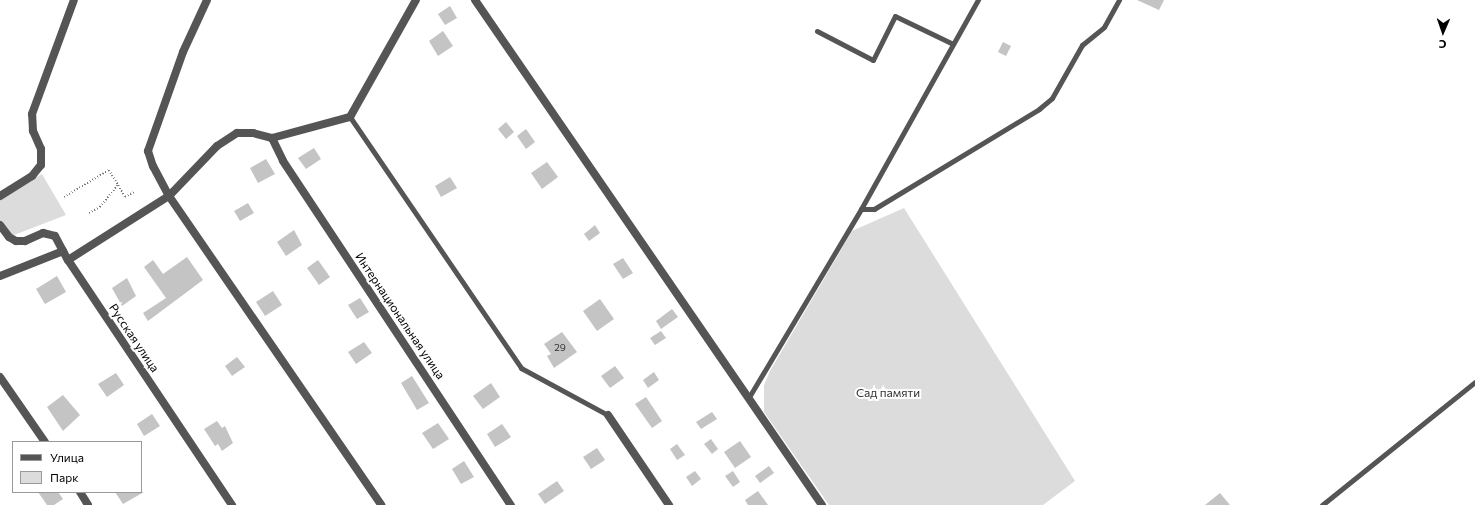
<!DOCTYPE html>
<meta charset="utf-8">
<style>
body{margin:0}
#map{position:relative;width:1475px;height:505px;overflow:hidden;background:#fff;font-family:Commissioner,sans-serif}
div>[style]{position:absolute}
[style*='--x']{left:calc(var(--x)*1px);top:calc(var(--y)*1px);width:calc(var(--w)*1px);rotate:calc(var(--a)*1deg)}
.green>*{inset:0;background:#dcdcdc}
.building>*{inset:0;background:#c4c4c4}
.path>*{height:2px;margin-top:-1px;transform-origin:0;background:repeating-linear-gradient(90deg,#777 0 1px,transparent 0 3px)}
.service>*{height:5px;margin:-2.5px;padding:0 2.5px;transform-origin:2.5px;border-radius:2.5px;background:#555}
.minor>*{height:8px;margin:-4px;padding:0 4px;transform-origin:4px;border-radius:4px;background:#555}
.tertiary>*{height:8px;margin:-4px;padding:0 4px;transform-origin:4px;border-radius:4px;background:#555}
span{translate:-50% -50%;white-space:nowrap;text-align:center;line-height:1.15;-webkit-text-stroke:4px #fff;paint-order:stroke}
.number-label{font-size:10px;color:#313131}
.number-label span{-webkit-text-stroke-width:0}
.street-label{font-size:12px;color:#000}
.park-label{font-size:12px;color:#333}
.legend{position:absolute;left:12px;top:441px;width:130px;height:52px;box-sizing:border-box;background:#fff;border:1px solid #999;margin:0;padding:5px 7px;list-style:none;font-size:12px;color:#000}
.legend li{display:flex;align-items:center;gap:8px;height:20px}
.legend b{width:20px;border:1px solid #999}
.north{position:absolute;left:1423px;top:12px;width:40px;height:40px;-webkit-text-stroke:3px #fff;paint-order:stroke;rotate:182deg;font-size:11px;font-weight:700;line-height:16px;text-align:center;color:#000}
.north::after{content:'';display:block;margin:auto;width:14px;height:18px;background:#000;clip-path:polygon(50% 0,100% 100%,50% 72%,0 100%)}
</style>
<div id="map">
<div class="green">
<i style="clip-path:polygon(42px 174px,66px 215px,14px 235px,7px 231px,0 220px,0 199px)"></i>
<i style="clip-path:polygon(904px 208px,1075px 481px,1043px 505px,829px 505px,764px 412px,764px 385px,770px 371px,852px 231px)"></i>
</div>
<div class="building">
<i style="clip-path:polygon(1137px 0,1164px 0,1159px 10px)"></i>
<i style="clip-path:polygon(450px 6px,457px 18px,445px 25px,438px 14px)"></i>
<i style="clip-path:polygon(443px 31px,453px 46px,438px 56px,429px 41px)"></i>
<i style="clip-path:polygon(1003px 42px,1011px 46px,1006px 56px,998px 52px)"></i>
<i style="clip-path:polygon(506px 122px,514px 132px,506px 139px,498px 129px)"></i>
<i style="clip-path:polygon(526px 129px,535px 142px,526px 149px,517px 136px)"></i>
<i style="clip-path:polygon(314px 148px,321px 159px,306px 169px,298px 158px)"></i>
<i style="clip-path:polygon(266px 159px,275px 174px,258px 183px,250px 168px)"></i>
<i style="clip-path:polygon(547px 162px,558px 177px,542px 189px,531px 173px)"></i>
<i style="clip-path:polygon(450px 177px,457px 188px,441px 197px,435px 186px)"></i>
<i style="clip-path:polygon(248px 203px,254px 213px,240px 221px,234px 211px)"></i>
<i style="clip-path:polygon(595px 225px,600px 233px,589px 241px,584px 234px)"></i>
<i style="clip-path:polygon(294px 230px,302px 245px,286px 256px,277px 242px)"></i>
<i style="clip-path:polygon(187px 257px,203px 280px,148px 321px,143px 313px,166px 298px,144px 267px,153px 260px,163px 274px)"></i>
<i style="clip-path:polygon(623px 258px,633px 273px,623px 279px,613px 264px)"></i>
<i style="clip-path:polygon(318px 260px,330px 277px,319px 285px,307px 268px)"></i>
<i style="clip-path:polygon(57px 276px,66px 292px,45px 304px,36px 289px)"></i>
<i style="clip-path:polygon(127px 278px,136px 296px,122px 306px,112px 288px)"></i>
<i style="clip-path:polygon(273px 291px,282px 305px,265px 316px,256px 302px)"></i>
<i style="clip-path:polygon(360px 298px,369px 312px,357px 319px,348px 305px)"></i>
<i style="clip-path:polygon(600px 299px,614px 319px,597px 331px,583px 311px)"></i>
<i style="clip-path:polygon(672px 309px,678px 317px,661px 329px,656px 321px)"></i>
<i style="clip-path:polygon(661px 331px,666px 338px,655px 345px,650px 338px)"></i>
<i style="clip-path:polygon(562px 332px,577px 352px,554px 368px,547px 356px,551px 354px,544px 344px)"></i>
<i style="clip-path:polygon(364px 342px,372px 353px,356px 364px,348px 352px)"></i>
<i style="clip-path:polygon(237px 357px,245px 367px,232px 376px,225px 366px)"></i>
<i style="clip-path:polygon(615px 366px,624px 378px,610px 388px,601px 376px)"></i>
<i style="clip-path:polygon(654px 372px,659px 380px,648px 388px,643px 380px)"></i>
<i style="clip-path:polygon(116px 373px,124px 385px,107px 397px,98px 384px)"></i>
<i style="clip-path:polygon(412px 376px,429px 403px,417px 410px,401px 383px)"></i>
<i style="clip-path:polygon(491px 383px,500px 397px,483px 409px,473px 396px)"></i>
<i style="clip-path:polygon(63px 395px,80px 415px,63px 431px,47px 407px)"></i>
<i style="clip-path:polygon(646px 397px,662px 421px,652px 428px,635px 404px)"></i>
<i style="clip-path:polygon(712px 412px,717px 419px,701px 429px,696px 422px)"></i>
<i style="clip-path:polygon(152px 414px,160px 426px,144px 436px,137px 424px)"></i>
<i style="clip-path:polygon(217px 421px,222px 428px,225px 426px,233px 443px,222px 451px,218px 444px,215px 446px,204px 429px)"></i>
<i style="clip-path:polygon(438px 423px,449px 439px,433px 449px,422px 433px)"></i>
<i style="clip-path:polygon(502px 424px,511px 437px,495px 447px,487px 434px)"></i>
<i style="clip-path:polygon(711px 439px,718px 449px,712px 454px,704px 444px)"></i>
<i style="clip-path:polygon(740px 441px,751px 457px,735px 468px,724px 452px)"></i>
<i style="clip-path:polygon(677px 444px,685px 455px,677px 460px,670px 449px)"></i>
<i style="clip-path:polygon(597px 448px,605px 460px,591px 469px,583px 457px)"></i>
<i style="clip-path:polygon(464px 461px,474px 477px,461px 484px,452px 469px)"></i>
<i style="clip-path:polygon(769px 466px,774px 473px,760px 483px,755px 476px)"></i>
<i style="clip-path:polygon(695px 471px,701px 479px,692px 486px,686px 477px)"></i>
<i style="clip-path:polygon(733px 471px,740px 482px,733px 487px,725px 476px)"></i>
<i style="clip-path:polygon(557px 481px,564px 491px,545px 504px,538px 494px)"></i>
<i style="clip-path:polygon(758px 491px,768px 505px,748px 505px,745px 500px)"></i>
<i style="clip-path:polygon(38px 492px,58px 492px,63px 499px,54px 505px,47px 505px)"></i>
<i style="clip-path:polygon(115px 492px,144px 492px,123px 504px)"></i>
<i style="clip-path:polygon(1220px 493px,1230px 505px,1205px 505px)"></i>
</div>
<div class="path">
<i style="--x:64;--y:197;--w:52;--a:-31"></i>
<i style="--x:109;--y:170;--w:31;--a:59"></i>
<i style="--x:125;--y:197;--w:10;--a:-29"></i>
<i style="--x:89;--y:213;--w:13;--a:-29"></i>
<i style="--x:100;--y:207;--w:28;--a:-51"></i>
</div>
<div class="service">
<i style="--x:817;--y:31;--w:63;--a:27.4"></i>
<i style="--x:873;--y:60;--w:49;--a:-63.4"></i>
<i style="--x:895;--y:16;--w:64;--a:25.8"></i>
<i style="--x:350;--y:117;--w:304;--a:55.7"></i>
<i style="--x:521;--y:368;--w:99;--a:28.4"></i>
<i style="--x:861;--y:209;--w:13;--a:0"></i>
<i style="--x:874;--y:209;--w:193;--a:-31.2"></i>
<i style="--x:1039;--y:109;--w:17;--a:-40"></i>
<i style="--x:1052;--y:98;--w:61;--a:-60.5"></i>
<i style="--x:1082;--y:45;--w:28;--a:-39"></i>
<i style="--x:1104;--y:27;--w:31;--a:-61"></i>
<i style="--x:749;--y:397;--w:219;--a:-59.2"></i>
<i style="--x:861;--y:209;--w:240;--a:-60.8"></i>
<i style="--x:1322;--y:505;--w:196;--a:-38.8"></i>
</div>
<div class="minor">
<i style="--x:207;--y:0;--w:57;--a:114.8"></i>
<i style="--x:183;--y:52;--w:105;--a:109.5"></i>
<i style="--x:148;--y:151;--w:16;--a:72"></i>
<i style="--x:153;--y:166;--w:34;--a:62"></i>
<i style="--x:169;--y:196;--w:69;--a:-46.2"></i>
<i style="--x:217;--y:146;--w:24;--a:-33"></i>
<i style="--x:237;--y:133;--w:16;--a:0"></i>
<i style="--x:253;--y:133;--w:20;--a:15"></i>
<i style="--x:272;--y:138;--w:81;--a:-15.1"></i>
<i style="--x:350;--y:117;--w:134;--a:-60.6"></i>
<i style="--x:475;--y:0;--w:613;--a:55.51"></i>
<i style="--x:272;--y:138;--w:25;--a:64"></i>
<i style="--x:283;--y:161;--w:413;--a:56.5"></i>
<i style="--x:0;--y:196;--w:38;--a:-32"></i>
<i style="--x:32;--y:176;--w:14;--a:-51"></i>
<i style="--x:41;--y:165;--w:16;--a:-90"></i>
<i style="--x:41;--y:149;--w:20;--a:-114"></i>
<i style="--x:33;--y:131;--w:17;--a:-93"></i>
<i style="--x:32;--y:114;--w:121;--a:-69.8"></i>
<i style="--x:0;--y:225;--w:15;--a:53"></i>
<i style="--x:9;--y:237;--w:8;--a:30"></i>
<i style="--x:16;--y:241;--w:9;--a:0"></i>
<i style="--x:25;--y:241;--w:20;--a:-24"></i>
<i style="--x:43;--y:233;--w:12;--a:14"></i>
<i style="--x:55;--y:236;--w:27;--a:62"></i>
<i style="--x:68;--y:260;--w:295;--a:56.2"></i>
<i style="--x:0;--y:276;--w:68;--a:-21.6"></i>
<i style="--x:0;--y:377;--w:79;--a:55.3"></i>
<i style="--x:608;--y:415;--w:109;--a:55.9"></i>
<i style="--x:80;--y:492;--w:15;--a:58"></i>
</div>
<div class="tertiary">
<i style="--x:68;--y:260;--w:120;--a:-32.4"></i>
<i style="--x:169;--y:196;--w:375;--a:55.5"></i>
</div>
<div class="number-label">
<span style="left:560px;top:348px">29</span>
</div>
<div class="street-label">
<span style="left:400px;top:316px;rotate:56deg">Интернациональная улица</span>
<span style="left:134px;top:338px;rotate:56deg">Русская улица</span>
</div>
<div class="park-label">
<span style="left:888px;top:393px">Сад памяти</span>
</div>
<ul class="legend">
<li><b style="height:5px;background:#555"></b>Улица</li>
<li><b style="height:11px;background:#dcdcdc"></b>Парк</li>
</ul>
<div class="north">С</div>
</div>
